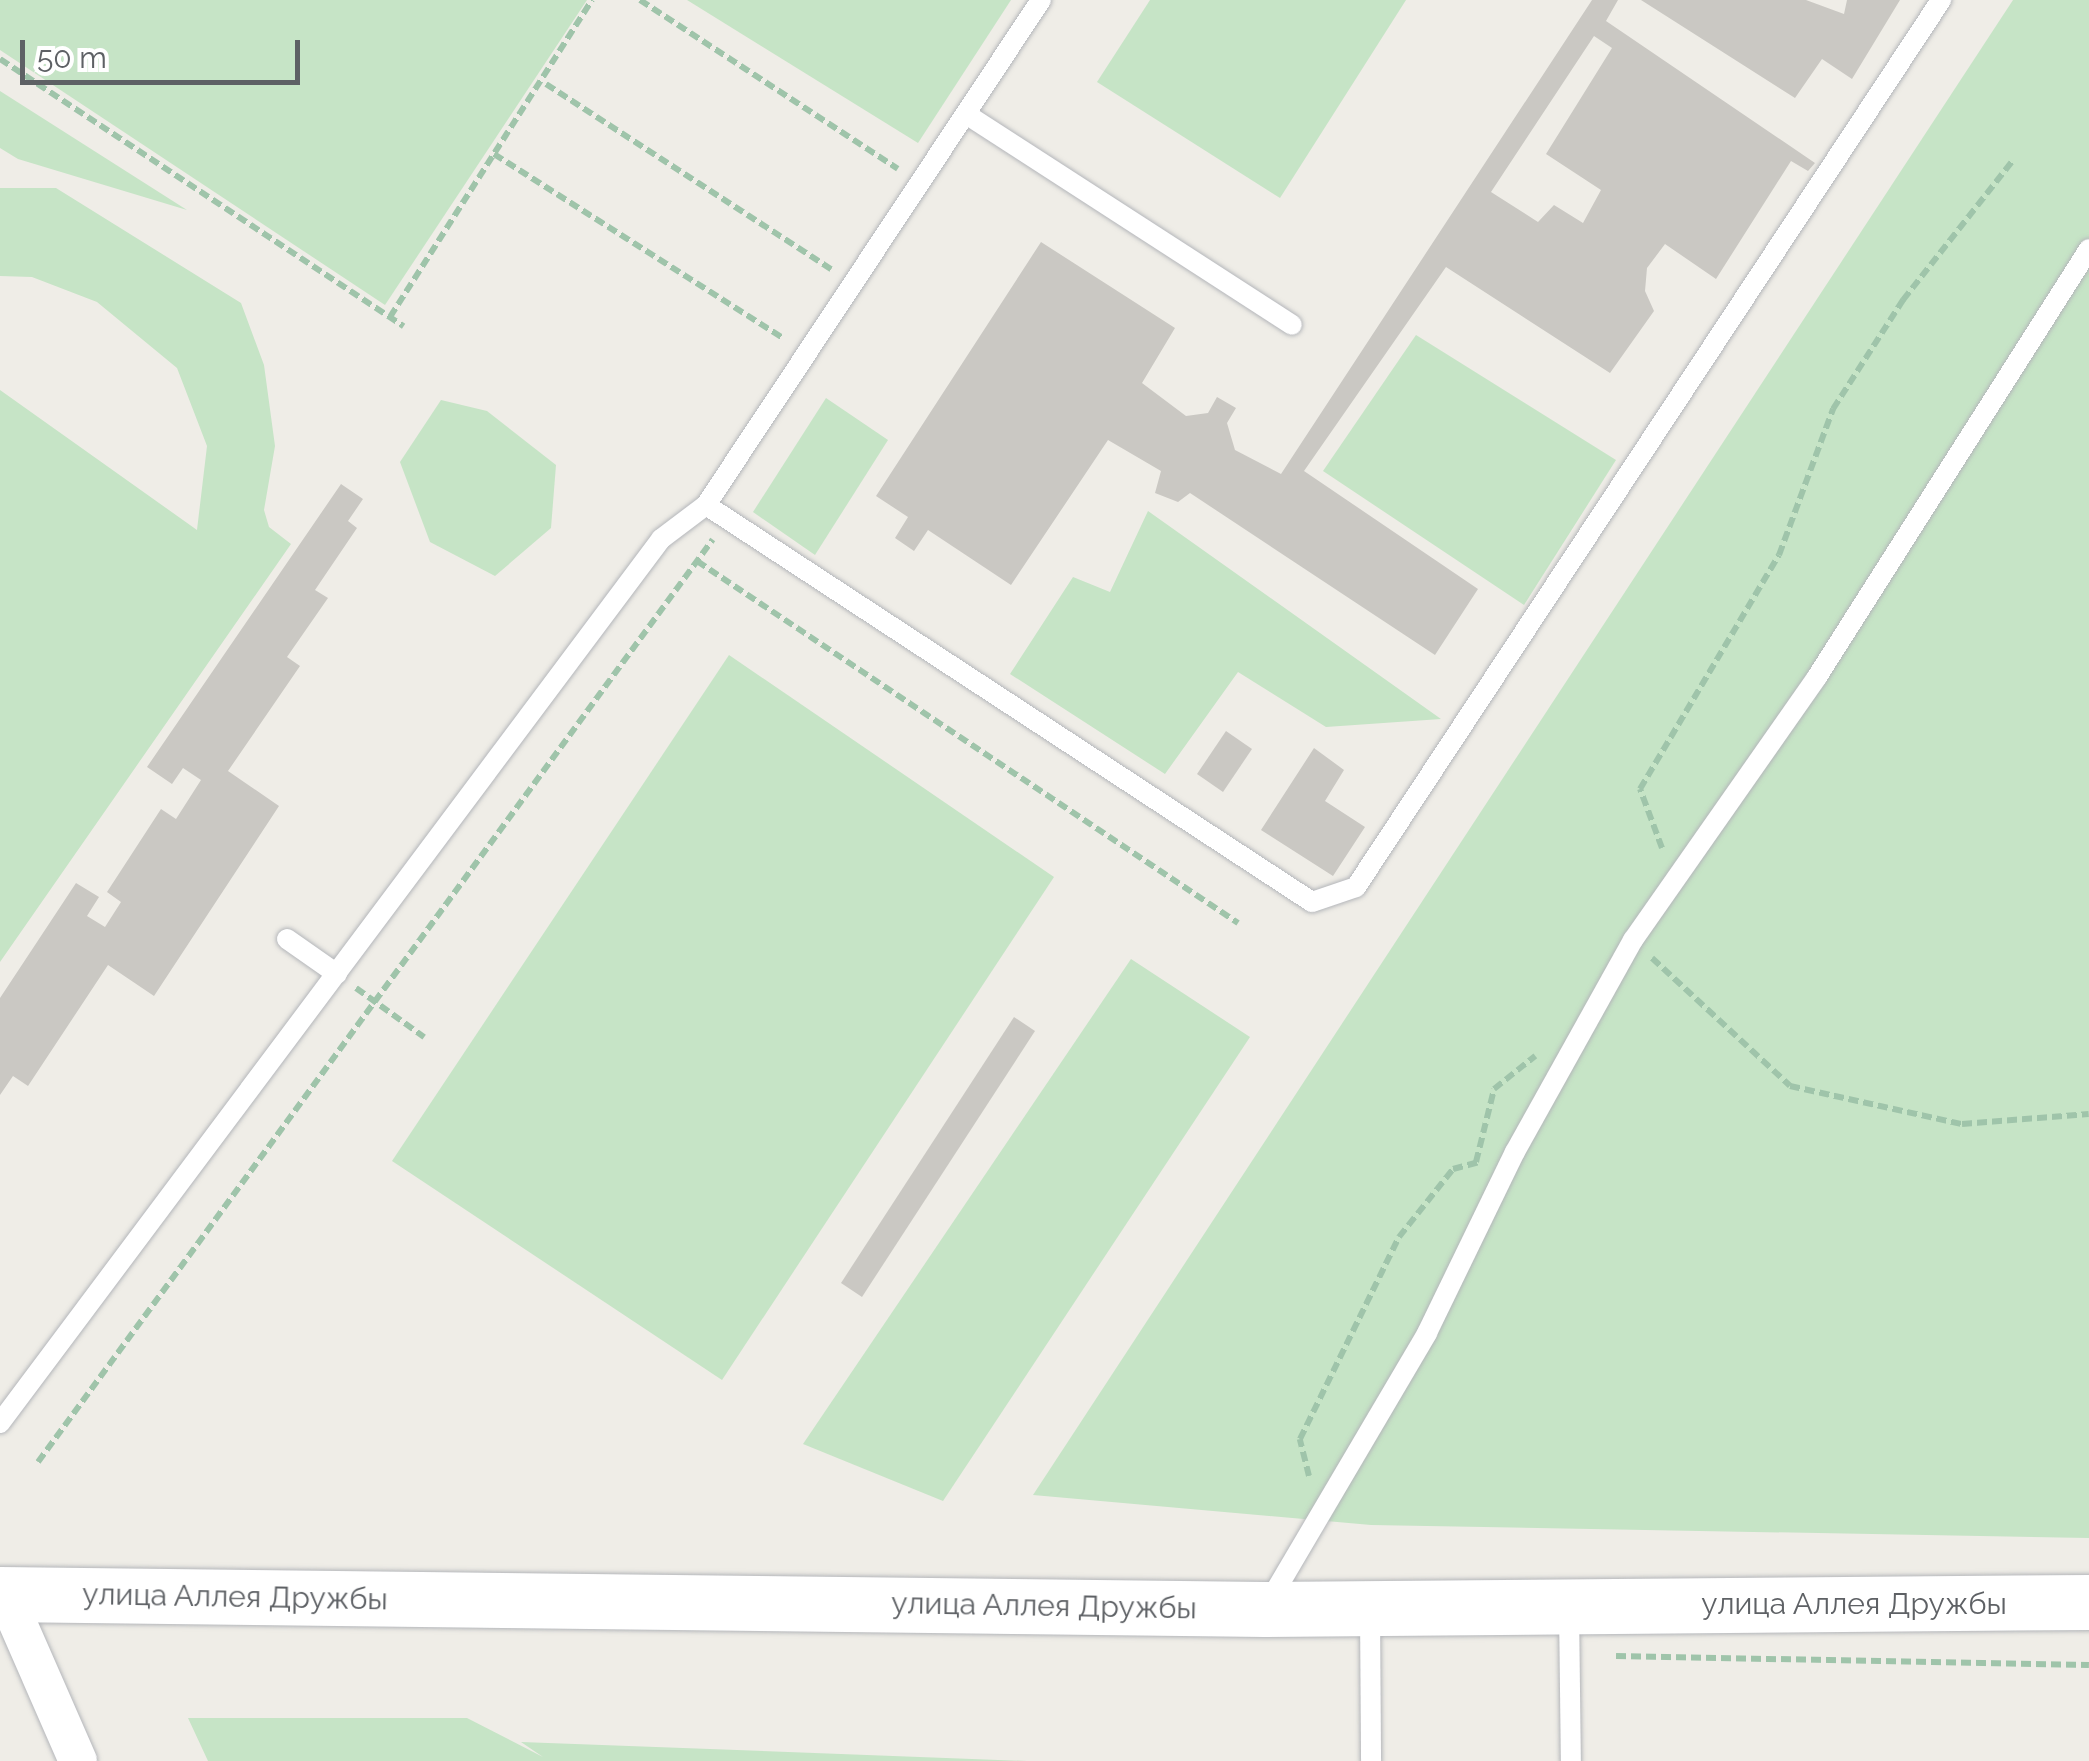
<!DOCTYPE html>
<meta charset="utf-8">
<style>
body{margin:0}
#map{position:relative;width:2089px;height:1761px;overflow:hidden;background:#efede7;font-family:Raleway,sans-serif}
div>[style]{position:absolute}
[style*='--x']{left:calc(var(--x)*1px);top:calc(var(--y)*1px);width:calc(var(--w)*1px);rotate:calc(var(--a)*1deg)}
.green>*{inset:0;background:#c6e4c6}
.building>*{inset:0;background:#cac8c3}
.path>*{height:6px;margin-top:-3px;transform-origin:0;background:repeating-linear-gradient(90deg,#9fc4aa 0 10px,transparent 0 15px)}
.roads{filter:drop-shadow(0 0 2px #b4b6ba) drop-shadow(0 0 2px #b4b6ba)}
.service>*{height:20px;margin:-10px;padding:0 10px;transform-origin:10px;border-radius:10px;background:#fff}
.minor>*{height:38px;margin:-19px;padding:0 19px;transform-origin:19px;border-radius:19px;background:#fff}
.secondary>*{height:55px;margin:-27.5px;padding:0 27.5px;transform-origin:27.5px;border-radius:27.5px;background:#fff}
span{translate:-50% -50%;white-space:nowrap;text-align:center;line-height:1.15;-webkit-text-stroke:10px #fff;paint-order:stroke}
.street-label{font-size:30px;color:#5e6165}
.scale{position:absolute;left:20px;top:40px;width:280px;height:45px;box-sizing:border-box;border:5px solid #5e6165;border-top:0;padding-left:12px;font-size:30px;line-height:35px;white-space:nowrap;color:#5e6165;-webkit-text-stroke:8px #fff;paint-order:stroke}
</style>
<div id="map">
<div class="green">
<i style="clip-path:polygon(0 0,587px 0,385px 305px,0 50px)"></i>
<i style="clip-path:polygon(687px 0,1011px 0,918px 143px)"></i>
<i style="clip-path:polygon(1150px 0,1406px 0,1280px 198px,1097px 82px)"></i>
<i style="clip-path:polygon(2013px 0,2089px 0,2089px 1538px,1371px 1525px,1033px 1495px)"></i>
<i style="clip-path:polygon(0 91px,187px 210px,18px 159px,0 148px)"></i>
<i style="clip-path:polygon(0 188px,56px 188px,241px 303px,264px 365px,275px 446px,264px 510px,269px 527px,291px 544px,0 962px,0 390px,197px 530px,207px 446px,177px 368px,97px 302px,32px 277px,0 276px)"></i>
<i style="clip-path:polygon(1416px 335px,1616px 460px,1524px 605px,1323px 471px)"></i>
<i style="clip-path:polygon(826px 398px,888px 440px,815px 555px,753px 512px)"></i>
<i style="clip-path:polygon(441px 400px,487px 411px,556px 465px,551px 528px,495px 576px,430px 542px,400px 462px)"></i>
<i style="clip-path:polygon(1148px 511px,1441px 719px,1326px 727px,1238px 672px,1165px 774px,1010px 674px,1073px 577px,1110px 592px)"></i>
<i style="clip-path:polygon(729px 655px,1054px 877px,722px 1380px,392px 1161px)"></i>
<i style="clip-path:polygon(1131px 959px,1250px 1037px,943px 1501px,803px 1444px)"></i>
<i style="clip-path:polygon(188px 1718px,467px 1718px,543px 1757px,521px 1742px,1027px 1761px,208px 1761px)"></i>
</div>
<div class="building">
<i style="clip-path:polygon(evenodd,1592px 0,1618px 0,1606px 21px,1815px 163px,1808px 171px,1791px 161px,1716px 279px,1665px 244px,1647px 268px,1645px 291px,1654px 311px,1610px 373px,1446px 267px,1304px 471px,1478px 589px,1435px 655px,1190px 493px,1178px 502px,1155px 493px,1161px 471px,1108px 440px,1011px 585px,928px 530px,914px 551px,895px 538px,908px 517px,876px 496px,1041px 242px,1175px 328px,1142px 383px,1186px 416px,1208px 413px,1217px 397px,1236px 408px,1227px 423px,1235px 450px,1281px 474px,1592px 0,1594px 36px,1612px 48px,1546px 154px,1601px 190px,1583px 223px,1554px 205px,1538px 222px,1491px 192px,1594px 36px)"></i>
<i style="clip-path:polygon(1641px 0,1806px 0,1844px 14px,1847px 0,1900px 0,1852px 79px,1822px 59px,1795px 98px)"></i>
<i style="clip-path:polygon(341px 484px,363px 499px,348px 521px,357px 528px,315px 590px,328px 598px,287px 657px,300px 666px,228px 771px,279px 806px,154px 996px,108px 965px,28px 1086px,13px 1076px,0 1095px,0 998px,76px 883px,99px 897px,87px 916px,105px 927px,121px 902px,107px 892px,161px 809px,176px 819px,201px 780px,183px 768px,172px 784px,147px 767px)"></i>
<i style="clip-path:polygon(1226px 731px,1252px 749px,1223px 792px,1197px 774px)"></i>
<i style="clip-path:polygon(1314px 748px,1344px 770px,1325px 801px,1365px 827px,1333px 876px,1261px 830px)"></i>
<i style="clip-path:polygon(1014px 1017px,1035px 1031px,862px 1297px,841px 1283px)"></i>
</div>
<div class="path">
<i style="--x:640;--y:0;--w:308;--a:33.2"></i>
<i style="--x:0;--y:59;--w:484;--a:33.5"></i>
<i style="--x:546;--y:84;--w:340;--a:33"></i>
<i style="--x:494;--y:154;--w:344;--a:32.5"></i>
<i style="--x:390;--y:317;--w:376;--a:-57.5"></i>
<i style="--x:697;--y:561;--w:651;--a:33.79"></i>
<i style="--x:1662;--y:848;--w:63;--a:-110.4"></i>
<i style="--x:1640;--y:789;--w:272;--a:-59.3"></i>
<i style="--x:1779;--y:555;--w:156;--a:-69.7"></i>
<i style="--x:1833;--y:409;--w:130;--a:-57.3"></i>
<i style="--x:1903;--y:300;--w:178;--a:-51.8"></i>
<i style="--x:1652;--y:958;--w:188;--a:42.8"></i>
<i style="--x:1790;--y:1086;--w:176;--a:12.5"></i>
<i style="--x:1962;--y:1124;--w:127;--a:-4.5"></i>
<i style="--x:356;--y:988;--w:84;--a:35.8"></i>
<i style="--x:1476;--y:1162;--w:75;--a:-76.1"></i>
<i style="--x:1494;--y:1089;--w:53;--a:-38.8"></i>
<i style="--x:38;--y:1462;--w:1143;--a:-53.82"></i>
<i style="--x:1309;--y:1476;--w:38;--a:-104"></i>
<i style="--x:1300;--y:1439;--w:225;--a:-63.9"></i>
<i style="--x:1399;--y:1237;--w:87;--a:-51.5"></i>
<i style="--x:1453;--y:1169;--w:28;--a:-15"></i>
<i style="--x:1616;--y:1656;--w:473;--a:1.1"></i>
</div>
<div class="roads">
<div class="service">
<i style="--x:966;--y:114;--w:388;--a:32.9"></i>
<i style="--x:706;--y:505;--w:724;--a:33.23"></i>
<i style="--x:1312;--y:902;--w:46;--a:-18.8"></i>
<i style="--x:1356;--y:887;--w:1063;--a:-56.59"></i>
<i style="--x:287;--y:939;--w:61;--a:35"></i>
<i style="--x:0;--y:1423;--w:1104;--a:-53.21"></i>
<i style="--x:661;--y:539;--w:56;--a:-37.1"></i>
<i style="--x:706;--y:505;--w:606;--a:-56.44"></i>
<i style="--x:1267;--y:1605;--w:316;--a:-59.5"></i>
<i style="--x:1427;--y:1333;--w:201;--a:-64.1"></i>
<i style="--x:1515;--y:1152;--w:243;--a:-60.9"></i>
<i style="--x:1633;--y:940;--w:321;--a:-55"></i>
<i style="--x:1817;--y:677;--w:507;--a:-57.56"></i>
<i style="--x:1569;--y:1608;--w:153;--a:89.3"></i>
<i style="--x:1370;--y:1610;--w:151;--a:89.6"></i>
</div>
<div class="minor">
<i style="--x:5;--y:1594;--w:182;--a:66.4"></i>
</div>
<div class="secondary">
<i style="--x:0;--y:1594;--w:1265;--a:0.68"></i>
<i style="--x:1265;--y:1609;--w:824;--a:-0.49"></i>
</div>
</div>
<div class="street-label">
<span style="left:235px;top:1597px;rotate:1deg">улица Аллея Дружбы</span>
<span style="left:1854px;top:1604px">улица Аллея Дружбы</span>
<span style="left:1044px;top:1606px;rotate:1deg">улица Аллея Дружбы</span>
</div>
<div class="scale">50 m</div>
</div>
